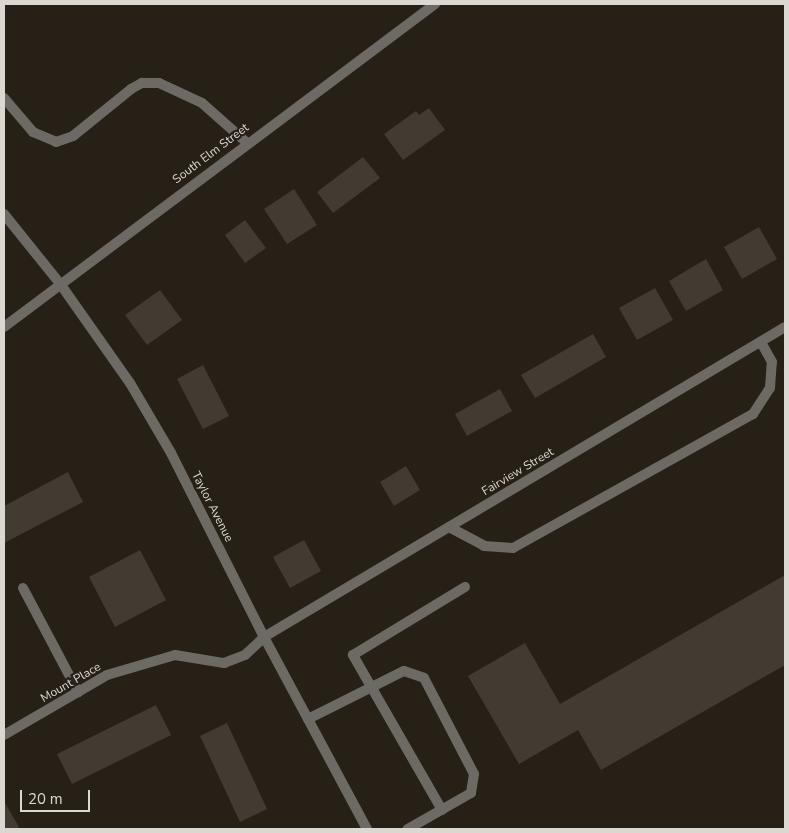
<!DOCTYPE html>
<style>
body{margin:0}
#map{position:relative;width:789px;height:833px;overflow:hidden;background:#272017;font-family:"Nunito Sans",sans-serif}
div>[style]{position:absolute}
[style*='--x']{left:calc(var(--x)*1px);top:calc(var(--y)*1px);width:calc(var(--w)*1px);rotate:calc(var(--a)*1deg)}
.building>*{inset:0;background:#423b31}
.service>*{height:10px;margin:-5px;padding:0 5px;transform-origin:5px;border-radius:5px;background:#6d6a65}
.minor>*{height:10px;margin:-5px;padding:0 5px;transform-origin:5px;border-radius:5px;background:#6d6a65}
.tertiary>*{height:10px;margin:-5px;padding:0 5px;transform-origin:5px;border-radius:5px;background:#6d6a65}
span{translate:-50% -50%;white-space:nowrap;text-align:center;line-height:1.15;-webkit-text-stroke:4.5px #272017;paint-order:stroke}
.street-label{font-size:12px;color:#dbd7d1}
.frame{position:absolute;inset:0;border:5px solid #dbd7d1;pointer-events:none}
.scale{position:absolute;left:20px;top:790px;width:70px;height:22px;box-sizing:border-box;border:2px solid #dbd7d1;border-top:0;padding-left:6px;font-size:15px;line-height:18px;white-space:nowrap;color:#dbd7d1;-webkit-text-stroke:4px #272017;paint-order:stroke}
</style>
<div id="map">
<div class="building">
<i style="clip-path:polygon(429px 108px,445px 130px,403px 160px,384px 134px,416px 111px,419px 115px)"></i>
<i style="clip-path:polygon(363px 157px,380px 178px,333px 213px,317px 192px)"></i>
<i style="clip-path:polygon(294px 189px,317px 225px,287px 244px,264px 209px)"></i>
<i style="clip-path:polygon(245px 220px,266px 248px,245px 263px,225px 235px)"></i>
<i style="clip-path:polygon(759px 227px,777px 259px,742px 279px,724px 247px)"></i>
<i style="clip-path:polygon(706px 259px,723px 290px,686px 311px,669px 281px)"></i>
<i style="clip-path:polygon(655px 288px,673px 320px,637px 340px,619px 308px)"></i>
<i style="clip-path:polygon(160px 290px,182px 320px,147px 345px,125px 315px)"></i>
<i style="clip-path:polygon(593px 334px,606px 357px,535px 398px,521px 375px)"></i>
<i style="clip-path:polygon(203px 365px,229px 416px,203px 429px,177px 379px)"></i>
<i style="clip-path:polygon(500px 389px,512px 411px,467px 436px,455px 414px)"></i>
<i style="clip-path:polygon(406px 466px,420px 490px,394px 506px,380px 482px)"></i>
<i style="clip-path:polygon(68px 472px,83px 502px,4px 543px,4px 506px)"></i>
<i style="clip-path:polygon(304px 540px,321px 571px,290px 588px,273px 557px)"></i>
<i style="clip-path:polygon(140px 550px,166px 600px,115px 627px,89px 577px)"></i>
<i style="clip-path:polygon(785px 575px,785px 665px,601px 770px,578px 730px,519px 764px,468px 676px,525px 643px,560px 704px)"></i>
<i style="clip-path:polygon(156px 705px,171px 735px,72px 784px,57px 754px)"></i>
<i style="clip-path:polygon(227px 723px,267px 809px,240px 822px,200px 736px)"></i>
<i style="clip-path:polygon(4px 801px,19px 827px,16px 829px,4px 829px)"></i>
</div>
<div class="service">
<i style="--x:4;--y:98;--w:45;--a:49.5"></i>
<i style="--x:33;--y:132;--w:25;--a:23"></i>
<i style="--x:56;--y:142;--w:18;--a:-19"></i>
<i style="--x:73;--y:136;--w:75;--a:-39"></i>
<i style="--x:131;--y:89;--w:13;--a:-29"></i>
<i style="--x:142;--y:83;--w:17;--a:0"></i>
<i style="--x:159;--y:83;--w:47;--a:24.9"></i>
<i style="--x:202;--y:103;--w:60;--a:41.6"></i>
<i style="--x:449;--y:527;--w:40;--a:28"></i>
<i style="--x:484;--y:546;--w:29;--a:4"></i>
<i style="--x:513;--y:548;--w:275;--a:-29.2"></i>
<i style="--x:753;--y:414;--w:31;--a:-57"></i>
<i style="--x:770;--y:388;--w:26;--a:-86"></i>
<i style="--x:772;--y:362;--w:23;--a:-119"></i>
<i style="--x:23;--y:588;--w:118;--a:62.1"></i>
<i style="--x:308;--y:719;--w:107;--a:-26.6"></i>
<i style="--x:404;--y:671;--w:21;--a:19"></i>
<i style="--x:424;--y:678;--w:108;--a:62.5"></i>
<i style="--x:474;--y:774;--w:19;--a:99"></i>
<i style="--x:471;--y:793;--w:73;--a:150.3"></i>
<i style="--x:442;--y:810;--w:179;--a:-119.9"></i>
<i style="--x:353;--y:655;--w:131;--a:-31.3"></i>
</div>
<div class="minor">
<i style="--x:4;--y:735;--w:119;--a:-30.2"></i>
<i style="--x:107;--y:675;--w:71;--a:-16.4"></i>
<i style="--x:175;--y:655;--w:50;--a:9.3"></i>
<i style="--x:224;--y:663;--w:22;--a:-21"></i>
<i style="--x:245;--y:655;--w:26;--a:-43"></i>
<i style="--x:264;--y:637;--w:606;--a:-30.75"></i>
</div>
<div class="tertiary">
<i style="--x:4;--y:214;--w:91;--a:51.2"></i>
<i style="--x:61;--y:285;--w:120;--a:54.9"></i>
<i style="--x:130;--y:383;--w:81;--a:59.6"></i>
<i style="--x:171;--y:453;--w:206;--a:63.2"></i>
<i style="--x:264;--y:637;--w:218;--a:61.8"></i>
<i style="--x:4;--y:327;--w:539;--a:-36.85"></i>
</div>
<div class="street-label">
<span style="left:211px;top:154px;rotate:-37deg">South Elm Street</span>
<span style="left:518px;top:472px;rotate:-31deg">Fairview Street</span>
<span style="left:212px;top:507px;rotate:63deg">Taylor Avenue</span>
<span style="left:71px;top:683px;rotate:-30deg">Mount Place</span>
</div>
<div class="frame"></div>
<div class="scale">20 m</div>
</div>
